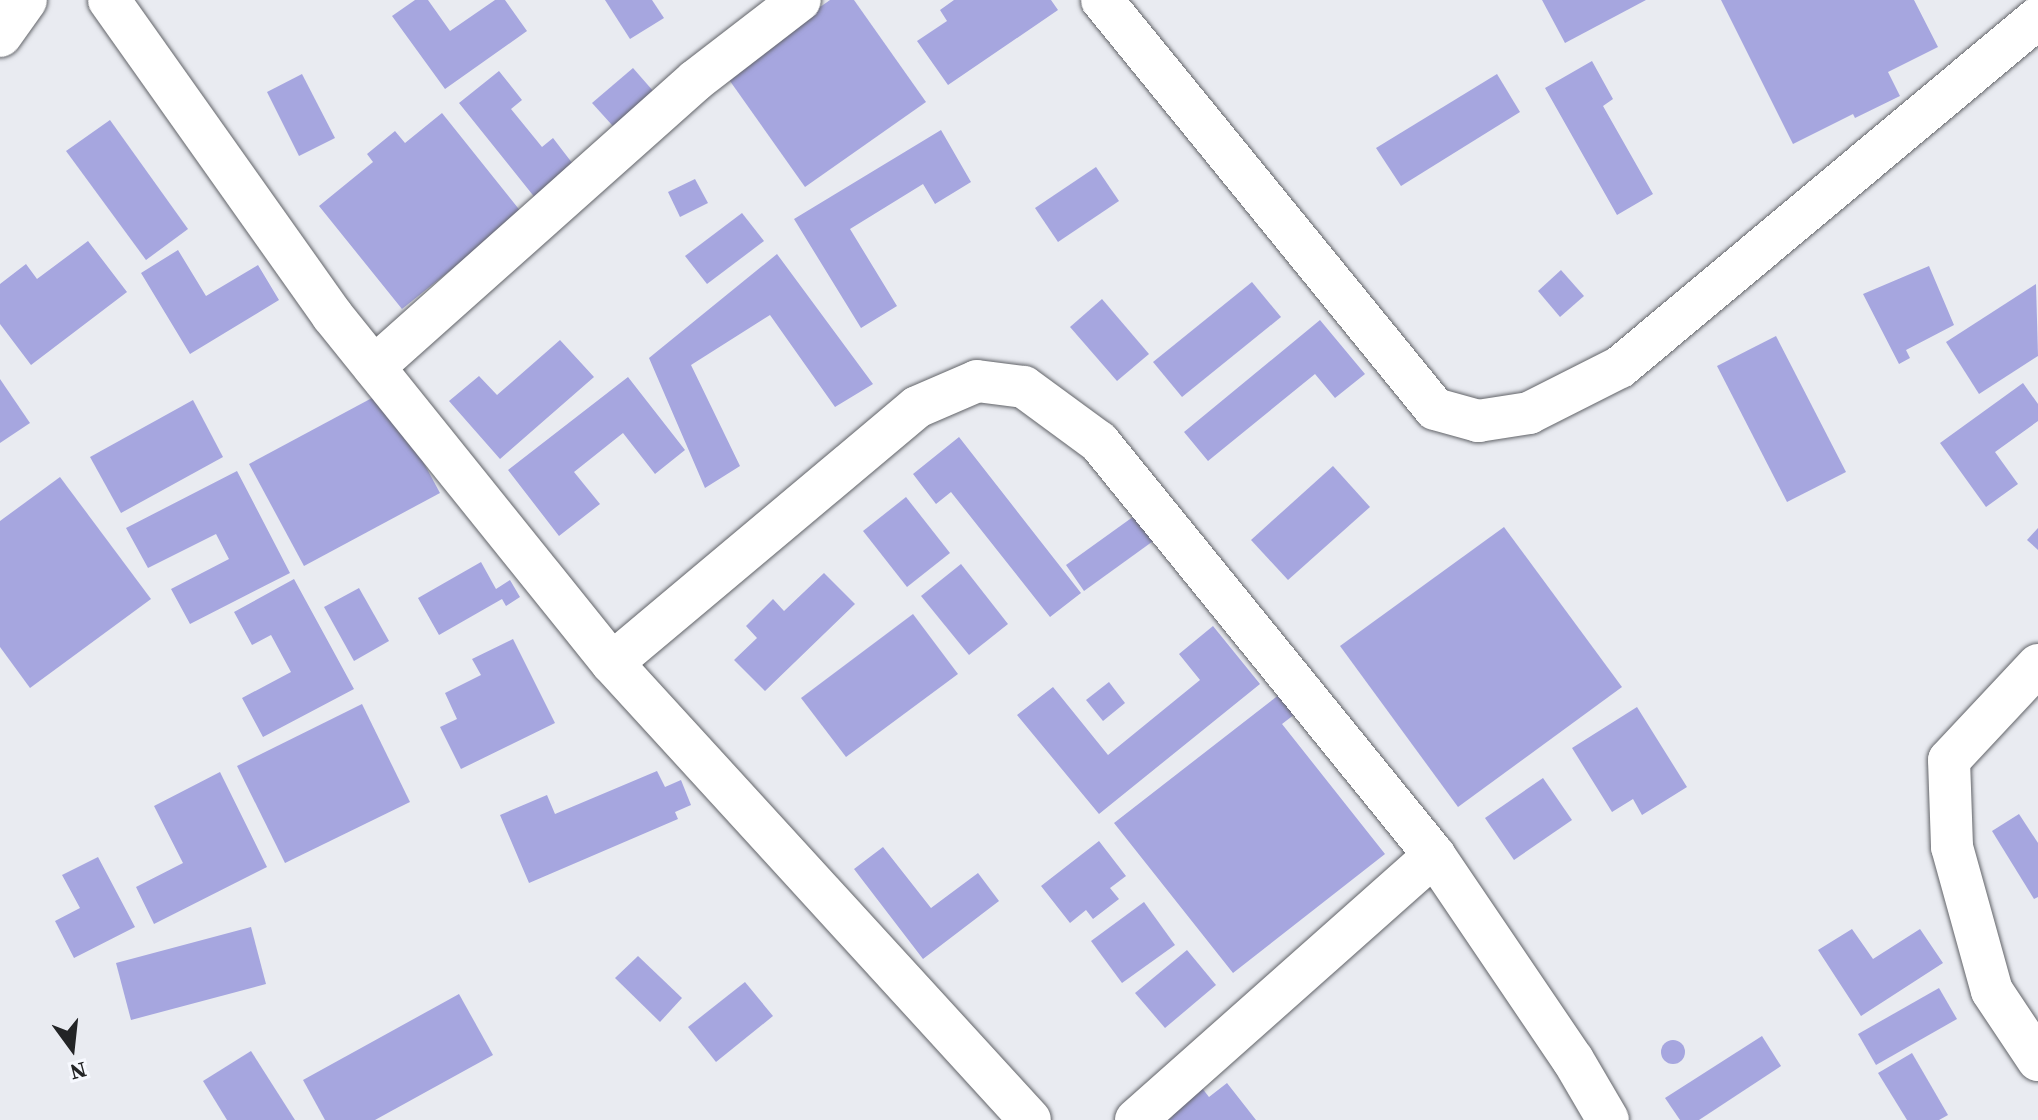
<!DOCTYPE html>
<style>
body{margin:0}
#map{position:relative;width:2038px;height:1120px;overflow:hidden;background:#e9ebf1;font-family:"Source Serif 4",serif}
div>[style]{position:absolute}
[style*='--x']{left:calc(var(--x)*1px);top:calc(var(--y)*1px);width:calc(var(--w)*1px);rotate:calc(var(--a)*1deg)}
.building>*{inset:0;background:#a6a6df}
.round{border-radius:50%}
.roads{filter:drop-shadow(0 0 2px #626469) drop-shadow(0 0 2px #626469)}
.street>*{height:42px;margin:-21px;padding:0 21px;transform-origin:21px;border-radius:21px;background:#fff}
.secondary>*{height:44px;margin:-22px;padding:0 22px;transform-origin:22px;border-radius:22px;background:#fff}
span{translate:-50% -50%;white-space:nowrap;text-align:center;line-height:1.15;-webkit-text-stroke:6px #f6f8fe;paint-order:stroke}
.north{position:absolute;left:32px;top:1008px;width:80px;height:80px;-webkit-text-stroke:6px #f6f8fe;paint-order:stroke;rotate:165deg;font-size:22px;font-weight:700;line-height:32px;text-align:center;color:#232426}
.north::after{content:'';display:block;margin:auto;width:28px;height:36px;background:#232426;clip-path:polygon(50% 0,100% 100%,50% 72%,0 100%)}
</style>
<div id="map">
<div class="building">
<i style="clip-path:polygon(415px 0,428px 0,450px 31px,495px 0,505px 0,527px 31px,445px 89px,392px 16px)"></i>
<i style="clip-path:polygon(605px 0,652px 0,664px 18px,630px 39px)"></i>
<i style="clip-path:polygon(830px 0,854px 0,926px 102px,805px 187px,725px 74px)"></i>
<i style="clip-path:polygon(954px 0,1051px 0,1058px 10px,948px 85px,917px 41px,947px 21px,940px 10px)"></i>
<i style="clip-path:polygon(1542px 0,1646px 0,1565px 43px)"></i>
<i style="clip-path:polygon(1721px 0,1914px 0,1938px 47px,1888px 72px,1900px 96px,1855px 118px,1853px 114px,1793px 144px)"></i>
<i style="clip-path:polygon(1592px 61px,1613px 99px,1603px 106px,1653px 194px,1617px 215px,1545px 88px)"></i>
<i style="clip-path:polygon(633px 68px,661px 100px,621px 135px,592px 103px)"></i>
<i style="clip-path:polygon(499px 71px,522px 100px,511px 109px,542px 147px,553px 138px,576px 168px,536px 199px,459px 103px)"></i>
<i style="clip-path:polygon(302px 74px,335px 138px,299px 156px,267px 92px)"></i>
<i style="clip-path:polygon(1497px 74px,1520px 112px,1401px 186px,1376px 148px)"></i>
<i style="clip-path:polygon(442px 113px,522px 213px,402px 309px,319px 206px,373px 162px,367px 154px,395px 131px,405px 143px)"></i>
<i style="clip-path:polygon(110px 120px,188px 229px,146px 260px,66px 151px)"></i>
<i style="clip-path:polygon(941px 130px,971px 182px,935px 204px,923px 184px,850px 229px,897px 306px,861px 328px,794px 219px)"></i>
<i style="clip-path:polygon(1096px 167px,1119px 201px,1058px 242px,1035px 208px)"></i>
<i style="clip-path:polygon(695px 179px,708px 203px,680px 217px,668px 192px)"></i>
<i style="clip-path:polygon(742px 213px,764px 241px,707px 284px,685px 256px)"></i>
<i style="clip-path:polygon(88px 241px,127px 292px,31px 365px,0 324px,0 284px,26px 264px,37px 279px)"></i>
<i style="clip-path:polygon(178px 250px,206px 296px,258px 265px,279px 300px,190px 354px,141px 273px)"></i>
<i style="clip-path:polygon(777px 254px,873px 384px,835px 407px,770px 315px,691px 365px,740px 466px,705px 488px,649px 358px)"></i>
<i style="clip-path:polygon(1929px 266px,1954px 325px,1906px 350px,1910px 358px,1899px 364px,1863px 294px)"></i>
<i style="clip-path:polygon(1561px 270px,1584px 296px,1560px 317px,1538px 291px)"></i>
<i style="clip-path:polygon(1252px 282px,1281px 317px,1182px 397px,1153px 362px)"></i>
<i style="clip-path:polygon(2036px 284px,2038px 356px,1979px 394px,1946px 342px)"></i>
<i style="clip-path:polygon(1102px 299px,1149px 354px,1117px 381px,1070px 327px)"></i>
<i style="clip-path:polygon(1320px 320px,1365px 374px,1335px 398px,1315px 374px,1208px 461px,1184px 432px)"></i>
<i style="clip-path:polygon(1776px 336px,1846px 472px,1787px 502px,1717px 366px)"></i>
<i style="clip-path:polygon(560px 340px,594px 377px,500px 459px,449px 401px,479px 376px,497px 395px)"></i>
<i style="clip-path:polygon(628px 377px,685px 450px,655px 474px,623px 433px,574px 472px,600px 504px,559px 536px,508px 470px)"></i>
<i style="clip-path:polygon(0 379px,30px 423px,0 443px)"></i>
<i style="clip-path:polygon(2023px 383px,2038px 404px,2038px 421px,1995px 452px,2018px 484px,1986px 507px,1940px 443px)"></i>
<i style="clip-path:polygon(385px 391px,440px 493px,304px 566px,249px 464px)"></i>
<i style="clip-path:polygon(193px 400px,223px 457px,121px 513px,90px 457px)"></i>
<i style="clip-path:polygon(959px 437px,1081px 593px,1050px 617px,951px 492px,936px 504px,913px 474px)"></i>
<i style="clip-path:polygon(1333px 466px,1370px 507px,1288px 580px,1251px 540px)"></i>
<i style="clip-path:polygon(237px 471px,290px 573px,190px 624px,171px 589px,229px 559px,216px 534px,148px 568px,126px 528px)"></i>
<i style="clip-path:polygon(60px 477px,151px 599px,30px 688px,0 647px,0 521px)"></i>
<i style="clip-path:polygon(906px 497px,950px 553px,907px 587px,863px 531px)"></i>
<i style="clip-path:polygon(1137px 514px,1156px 539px,1084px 591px,1066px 565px)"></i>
<i style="clip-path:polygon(1504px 527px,1622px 687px,1458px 807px,1340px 646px)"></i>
<i style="clip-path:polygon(2038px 528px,2038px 550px,2027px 540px)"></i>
<i style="clip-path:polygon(481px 562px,496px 589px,510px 580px,520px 597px,506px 606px,502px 599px,439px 635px,418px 598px)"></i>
<i style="clip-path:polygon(961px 564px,1008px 624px,969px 655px,921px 596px)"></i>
<i style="clip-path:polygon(824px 573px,855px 604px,765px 691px,734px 660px,757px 638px,746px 626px,773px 599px,784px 611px)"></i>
<i style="clip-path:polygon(294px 579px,354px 689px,263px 737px,242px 698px,291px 672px,271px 635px,252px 645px,234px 612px)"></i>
<i style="clip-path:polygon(359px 588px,389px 641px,354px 661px,324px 607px)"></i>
<i style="clip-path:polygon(913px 614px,958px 674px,846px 757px,801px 698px)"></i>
<i style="clip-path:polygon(1213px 626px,1260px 684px,1099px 814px,1017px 715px,1053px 687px,1108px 755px,1200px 680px,1179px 654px)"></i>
<i style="clip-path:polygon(513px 639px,555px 723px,461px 769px,440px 727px,457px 719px,445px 693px,481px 675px,472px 659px)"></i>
<i style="clip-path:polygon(1109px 682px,1125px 703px,1103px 721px,1086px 700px)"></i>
<i style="clip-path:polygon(1280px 694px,1295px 714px,1282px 724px,1385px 854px,1233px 973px,1114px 823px)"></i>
<i style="clip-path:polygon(362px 704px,410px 802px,285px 863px,237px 766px)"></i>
<i style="clip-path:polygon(1637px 707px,1687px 787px,1642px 815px,1633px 799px,1612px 812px,1572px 748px)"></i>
<i style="clip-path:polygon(657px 771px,665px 787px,681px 780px,691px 805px,675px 812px,678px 819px,529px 883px,500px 815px,547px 795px,555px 814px)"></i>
<i style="clip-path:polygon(220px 772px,267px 867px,154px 924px,136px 887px,183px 863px,154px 806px)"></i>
<i style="clip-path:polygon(1543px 778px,1572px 820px,1514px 860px,1485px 818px)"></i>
<i style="clip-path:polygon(2019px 814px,2038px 843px,2038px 897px,2034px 899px,1992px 831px)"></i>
<i style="clip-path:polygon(1099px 841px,1126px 876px,1110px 888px,1119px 899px,1093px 919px,1086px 910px,1070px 923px,1041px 886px)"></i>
<i style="clip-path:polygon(883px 847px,931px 908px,978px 873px,999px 901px,923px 959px,854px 869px)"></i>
<i style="clip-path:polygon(98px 857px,135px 927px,74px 958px,55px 921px,80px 908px,62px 875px)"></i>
<i style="clip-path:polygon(1144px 902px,1175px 945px,1122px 983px,1091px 941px)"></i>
<i style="clip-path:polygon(251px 927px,266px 984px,131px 1020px,116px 963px)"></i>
<i style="clip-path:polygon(1852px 929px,1873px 959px,1920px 929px,1943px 963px,1861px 1016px,1818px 950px)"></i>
<i style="clip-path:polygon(1187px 950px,1216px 985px,1165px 1028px,1135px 993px)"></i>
<i style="clip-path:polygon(638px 956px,682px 998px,660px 1022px,615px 978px)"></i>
<i style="clip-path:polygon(745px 982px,773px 1016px,716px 1062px,688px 1027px)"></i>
<i style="clip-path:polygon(1939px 988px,1957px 1019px,1876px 1065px,1858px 1034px)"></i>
<i style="clip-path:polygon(459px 994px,493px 1055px,375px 1120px,325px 1120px,303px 1080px)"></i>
<i style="clip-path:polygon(1762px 1036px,1781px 1066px,1699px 1120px,1680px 1120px,1665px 1098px)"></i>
<i class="round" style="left:1661px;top:1040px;width:24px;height:24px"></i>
<i style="clip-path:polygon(251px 1051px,295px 1120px,227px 1120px,203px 1081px)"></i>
<i style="clip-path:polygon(1912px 1053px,1948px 1115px,1939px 1120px,1907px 1120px,1878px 1073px)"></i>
<i style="clip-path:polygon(1195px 1079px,1209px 1097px,1227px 1083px,1256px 1120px,1168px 1120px,1173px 1116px,1163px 1104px)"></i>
</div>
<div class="roads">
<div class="street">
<i style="--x:109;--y:0;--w:386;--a:54.7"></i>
<i style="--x:332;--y:315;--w:447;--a:51.2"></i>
<i style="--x:612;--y:663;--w:619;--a:47.55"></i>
<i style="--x:1102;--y:0;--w:527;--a:50.85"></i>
<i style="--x:1435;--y:409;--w:45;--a:15.6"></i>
<i style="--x:1478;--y:421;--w:52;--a:-8.9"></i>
<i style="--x:1529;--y:413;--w:102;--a:-26.8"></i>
<i style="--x:1620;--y:367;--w:545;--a:-39.86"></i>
<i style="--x:374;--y:367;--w:431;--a:-41.7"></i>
<i style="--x:696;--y:80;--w:131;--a:-37.6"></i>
<i style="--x:612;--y:663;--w:398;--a:-40"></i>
<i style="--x:917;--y:407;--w:65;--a:-23.4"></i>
<i style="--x:977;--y:381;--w:47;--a:7.3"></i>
<i style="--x:1024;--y:387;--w:93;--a:36.3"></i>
<i style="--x:1099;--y:442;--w:532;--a:50.95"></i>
<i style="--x:1434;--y:855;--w:248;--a:55.9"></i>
<i style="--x:1573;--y:1060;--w:69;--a:59.7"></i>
<i style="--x:2038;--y:665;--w:130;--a:133.1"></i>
<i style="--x:1949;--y:760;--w:87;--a:88"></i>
<i style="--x:1952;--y:847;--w:149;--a:74.5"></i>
<i style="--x:1992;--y:991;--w:83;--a:56.3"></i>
<i style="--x:1136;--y:1120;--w:399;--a:-41.6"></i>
</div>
<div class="secondary">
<i style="--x:0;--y:35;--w:43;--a:-54.5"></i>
</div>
</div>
<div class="north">N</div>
</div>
